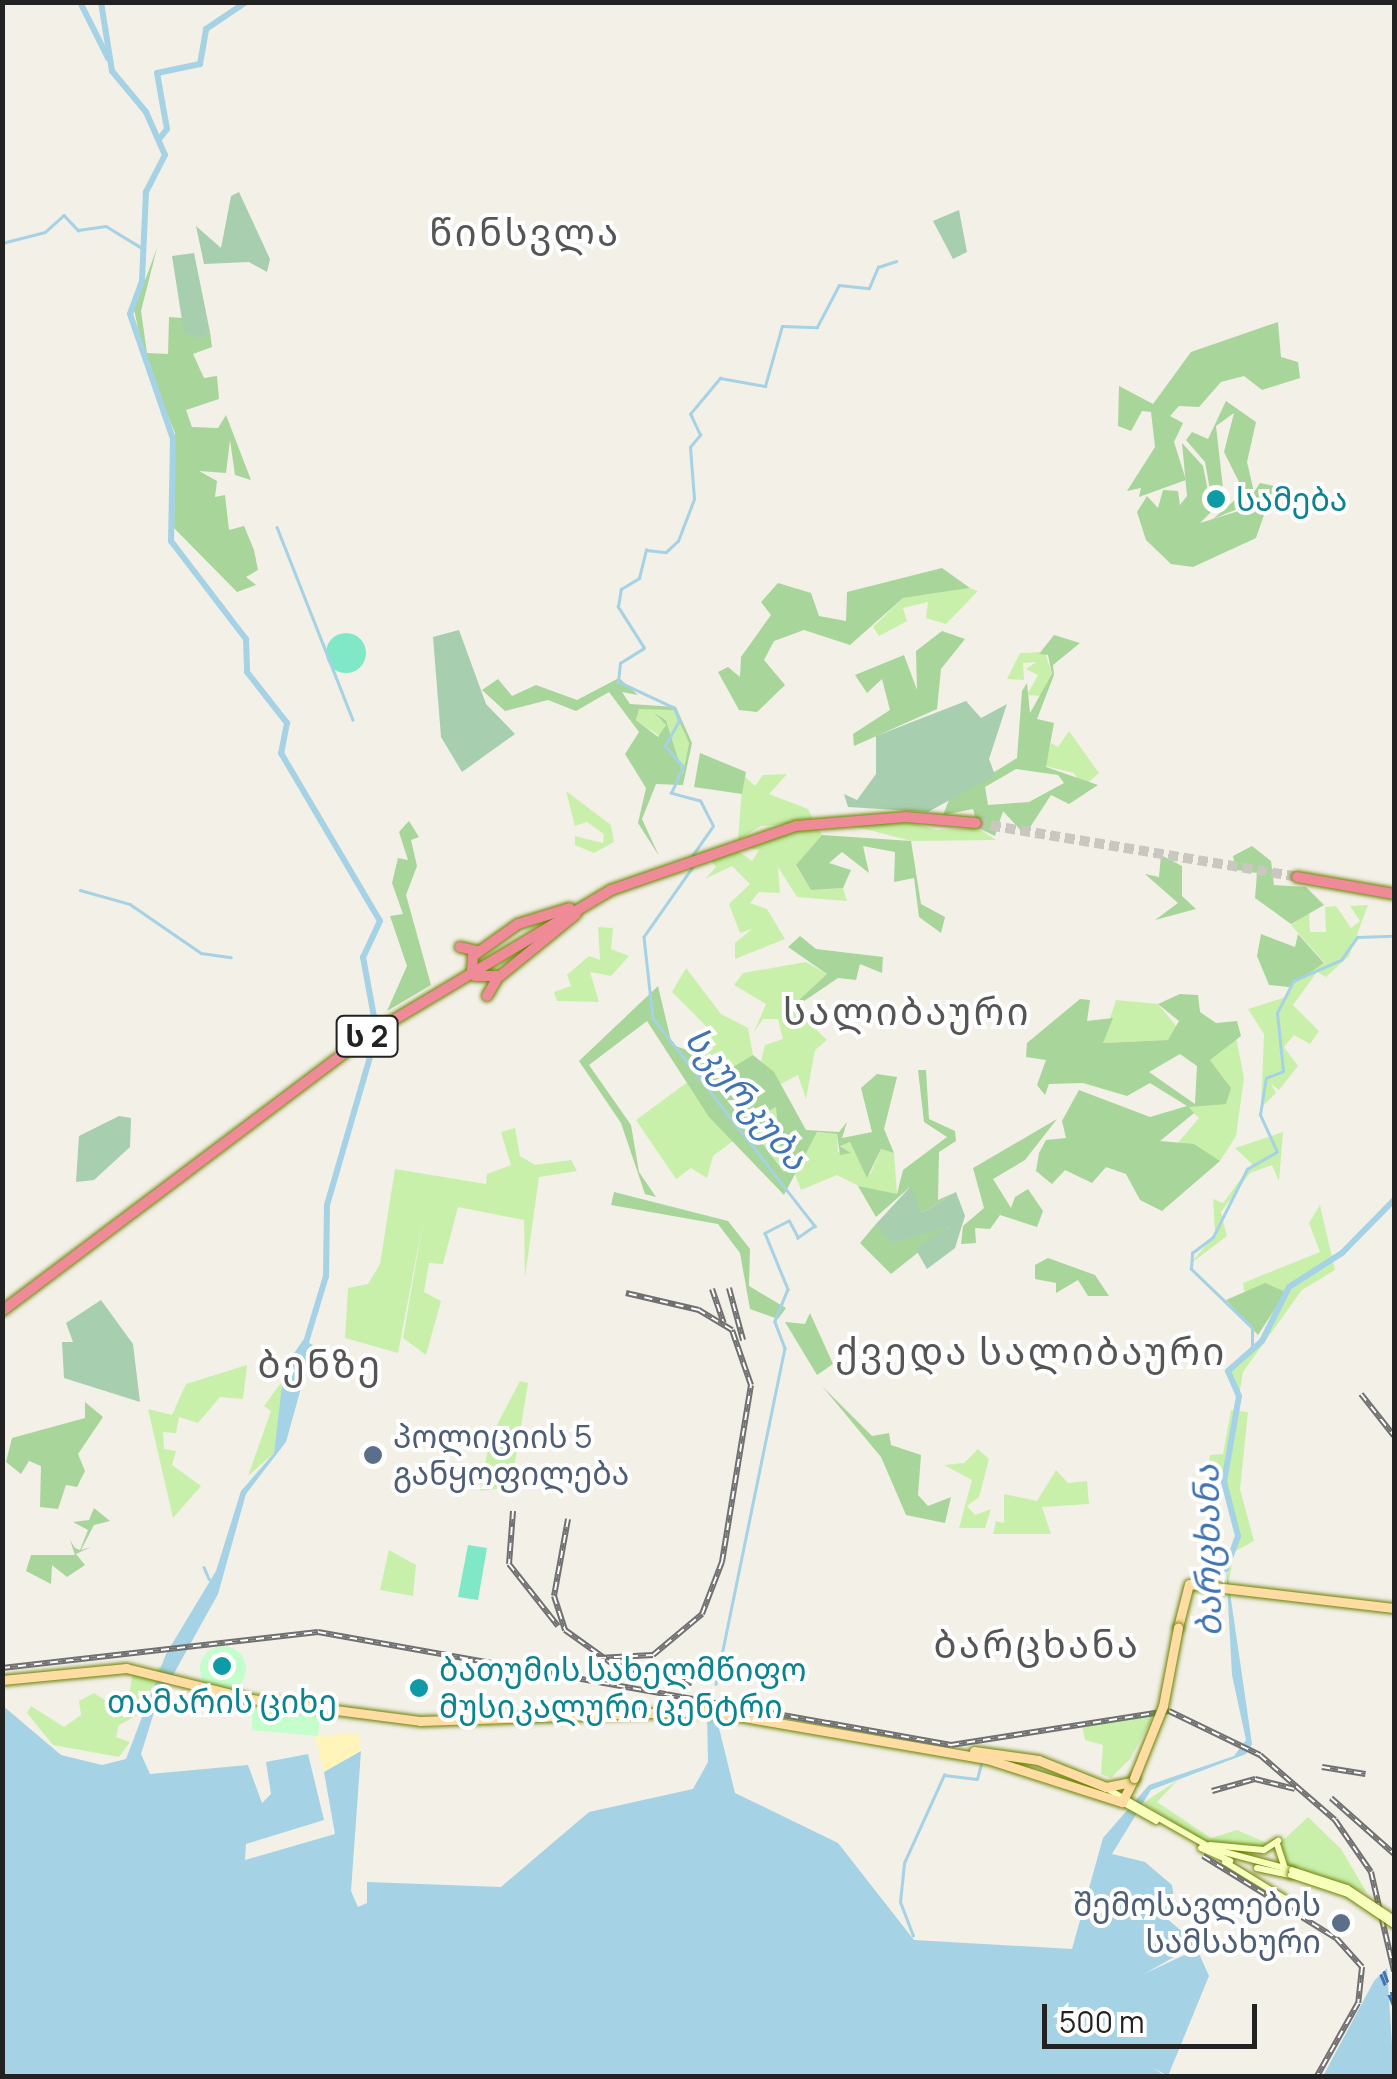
<!DOCTYPE html>
<meta charset="utf-8">
<style>
body{margin:0}
#map{position:relative;width:1397px;height:2079px;overflow:hidden;background:#f3f0e8;font-family:Manrope,"Noto Sans Georgian",sans-serif}
div>[style]{position:absolute}
[style*='--x']{left:calc(var(--x)*1px);top:calc(var(--y)*1px);width:calc(var(--w)*1px);rotate:calc(var(--a)*1deg)}
.grass>*{inset:0;background:#c9f0ab}
.forest>*{inset:0;background:#a8d599}
.sand>*{inset:0;background:#fff5ba}
.cemetery>*{inset:0;background:#a7ceaf}
.park>*{inset:0;background:#c3fecc}
.round{border-radius:50%}
.pitch>*{inset:0;background:#80e8c6}
.water>*{inset:0;background:#a5d2e4}
.stream>*{height:2.5px;margin:-1.25px;padding:0 1.25px;transform-origin:1.25px;border-radius:1.25px;background:#a5d2e4}
.river>*{height:6px;margin:-3px;padding:0 3px;transform-origin:3px;border-radius:3px;background:#a5d2e4}
.ferry>*{height:2.5px;margin-top:-1.25px;transform-origin:0;background:repeating-linear-gradient(90deg,#4174b3 0 12px,transparent 0 22px)}
.highway-tunnel>*{height:10px;margin-top:-5px;transform-origin:0;background:repeating-linear-gradient(90deg,#c9c7c0 0 10px,transparent 0 15px)}
.roads{filter:drop-shadow(0 0 2px #6c8200) drop-shadow(0 0 2px #6c8200)}
.secondary>*{height:6px;margin:-3px;padding:0 3px;transform-origin:3px;border-radius:3px;background:#f7ffba}
.primary>*{height:9px;margin:-4.5px;padding:0 4.5px;transform-origin:4.5px;border-radius:4.5px;background:#ffdca1}
.highway>*{height:10px;margin:-5px;padding:0 5px;transform-origin:5px;border-radius:5px;background:#ef8a97}
.rail>*{height:6px;margin-top:-3px;transform-origin:0;background:repeating-linear-gradient(90deg,#fff 0 8px,#707070 0 16px);box-sizing:border-box;border-block:2px solid #707070}
.bridges{filter:drop-shadow(0 0 2px #6c8200) drop-shadow(0 0 2px #6c8200)}
.secondary-bridge>*{height:6px;margin:-3px;padding:0 3px;transform-origin:3px;border-radius:3px;background:#f7ffba}
.primary-bridge>*{height:9px;margin:-4.5px;padding:0 4.5px;transform-origin:4.5px;border-radius:4.5px;background:#ffdca1}
.dots>*{width:28px;height:28px;translate:-50% -50%;box-sizing:border-box;border:5px solid #fff;border-radius:50%}
span{translate:-50% -50%;white-space:nowrap;text-align:center;line-height:1.15;-webkit-text-stroke:8px #fff;paint-order:stroke}
.shield-label span{padding:2px 8px;background:#fff;border:2px solid;border-radius:8px;-webkit-text-stroke-width:0}
.shield-label{font-size:30px;color:#222;font-weight:700}
.culture-label{font-size:32px;color:#0d838f}
.left{translate:0 -50%;text-align:left}
.service-label{font-size:32px;color:#4e5e75}
.right{translate:-100% -50%;text-align:right}
.water-label{font-size:35px;color:#4174b3;font-style:italic}
.quarter-label{font-size:38px;color:#555;letter-spacing:2.5px}
.frame{position:absolute;inset:0;border:5px solid #222;pointer-events:none}
.scale{position:absolute;left:1042px;top:2004px;width:215px;height:45px;box-sizing:border-box;border:5px solid #222;border-top:0;padding-left:12px;font-size:30px;line-height:35px;white-space:nowrap;color:#222;-webkit-text-stroke:8px #fff;paint-order:stroke}
</style>
<div id="map">
<div class="grass">
<i style="clip-path:polygon(970px 588px,978px 591px,946px 624px,926px 618px,928px 602px,903px 608px,907px 621px,879px 636px,873px 627px,903px 598px)"></i>
<i style="clip-path:polygon(1045px 652px,1052px 674px,1042px 696px,1027px 695px,1038px 675px,1026px 669px,1036px 662px,1023px 663px,1024px 680px,1007px 679px,1020px 653px)"></i>
<i style="clip-path:polygon(674px 709px,689px 743px,683px 775px,666px 719px,656px 716px,666px 725px,662px 738px,636px 720px,639px 709px)"></i>
<i style="clip-path:polygon(1069px 731px,1099px 773px,1083px 787px,1074px 773px,1045px 766px,1051px 743px,1058px 747px)"></i>
<i style="clip-path:polygon(787px 774px,769px 794px,808px 809px,814px 821px,761px 826px,738px 840px,743px 775px,755px 786px,763px 775px)"></i>
<i style="clip-path:polygon(566px 791px,611px 825px,614px 842px,594px 853px,575px 845px,575px 836px,603px 843px,604px 834px,587px 822px,575px 826px)"></i>
<i style="clip-path:polygon(900px 819px,936px 830px,978px 828px,996px 840px,911px 841px,842px 823px)"></i>
<i style="clip-path:polygon(816px 825px,822px 835px,796px 866px,811px 890px,843px 888px,847px 901px,797px 897px,778px 867px,780px 893px,759px 892px,750px 903px,767px 909px,785px 939px,735px 959px,735px 943px,752px 929px,740px 933px,729px 904px,750px 884px,732px 866px,705px 879px,716px 867px,710px 859px,734px 848px,752px 861px,759px 850px,740px 846px)"></i>
<i style="clip-path:polygon(1368px 905px,1349px 956px,1326px 977px,1317px 972px,1293px 1005px,1319px 1031px,1310px 1044px,1294px 1035px,1284px 1047px,1298px 1066px,1279px 1090px,1271px 1084px,1276px 1093px,1261px 1108px,1264px 1034px,1248px 1009px,1286px 997px,1297px 977px,1325px 963px,1291px 925px,1309px 912px,1310px 932px,1326px 932px,1325px 907px,1336px 906px,1351px 928px,1360px 921px,1350px 906px)"></i>
<i style="clip-path:polygon(598px 927px,613px 928px,611px 949px,629px 956px,611px 976px,590px 972px,599px 1002px,557px 1001px,554px 992px,571px 986px,567px 975px,589px 956px,600px 960px)"></i>
<i style="clip-path:polygon(806px 962px,827px 974px,783px 1016px,796px 1010px,827px 1040px,815px 1050px,806px 1099px,798px 1075px,781px 1084px,761px 1061px,765px 1045px,783px 1039px,778px 1019px,763px 1019px,754px 1032px,766px 1004px,734px 985px,743px 973px)"></i>
<i style="clip-path:polygon(686px 968px,721px 1014px,748px 1028px,753px 1055px,725px 1075px,703px 1057px,713px 1049px,706px 1026px,672px 992px)"></i>
<i style="clip-path:polygon(1116px 1000px,1158px 1004px,1177px 1027px,1168px 1040px,1102px 1043px)"></i>
<i style="clip-path:polygon(1236px 1037px,1244px 1078px,1236px 1136px,1220px 1161px,1177px 1144px,1199px 1118px,1187px 1107px,1216px 1100px,1226px 1081px,1210px 1060px)"></i>
<i style="clip-path:polygon(689px 1081px,733px 1141px,713px 1156px,707px 1178px,691px 1168px,676px 1179px,636px 1120px)"></i>
<i style="clip-path:polygon(776px 1107px,792px 1162px,784px 1172px,754px 1131px,776px 1122px,749px 1121px)"></i>
<i style="clip-path:polygon(515px 1128px,520px 1156px,535px 1165px,571px 1160px,577px 1171px,539px 1177px,525px 1277px,524px 1220px,458px 1207px,443px 1264px,429px 1263px,424px 1292px,441px 1301px,426px 1355px,403px 1338px,423px 1222px,398px 1353px,345px 1338px,348px 1288px,368px 1284px,380px 1264px,395px 1169px,486px 1184px,487px 1174px,511px 1165px,501px 1132px)"></i>
<i style="clip-path:polygon(816px 1132px,837px 1134px,838px 1152px,850px 1153px,840px 1145px,850px 1142px,870px 1175px,881px 1149px,894px 1153px,897px 1194px,882px 1198px,837px 1175px,801px 1190px,793px 1169px)"></i>
<i style="clip-path:polygon(1283px 1132px,1279px 1181px,1272px 1165px,1250px 1173px,1221px 1212px,1227px 1236px,1190px 1264px,1215px 1234px,1213px 1199px,1223px 1203px,1252px 1164px,1235px 1148px)"></i>
<i style="clip-path:polygon(1320px 1205px,1335px 1270px,1302px 1290px,1243px 1372px,1239px 1396px,1228px 1371px,1258px 1345px,1280px 1305px,1276px 1293px,1244px 1291px,1243px 1283px,1320px 1252px,1309px 1223px)"></i>
<i style="clip-path:polygon(247px 1365px,243px 1399px,220px 1397px,198px 1423px,179px 1417px,176px 1433px,163px 1432px,164px 1449px,176px 1451px,172px 1465px,201px 1486px,173px 1518px,148px 1409px,172px 1415px,186px 1384px)"></i>
<i style="clip-path:polygon(283px 1380px,274px 1453px,248px 1476px,271px 1411px,264px 1406px)"></i>
<i style="clip-path:polygon(520px 1381px,528px 1383px,511px 1487px,480px 1491px,490px 1438px)"></i>
<i style="clip-path:polygon(1231px 1410px,1248px 1412px,1240px 1489px,1254px 1541px,1234px 1552px,1228px 1588px,1227px 1565px,1238px 1541px,1231px 1514px,1219px 1475px,1192px 1475px,1207px 1472px,1210px 1455px,1223px 1454px)"></i>
<i style="clip-path:polygon(978px 1449px,989px 1459px,979px 1497px,967px 1506px,975px 1515px,991px 1509px,985px 1528px,959px 1528px,972px 1480px,944px 1465px,964px 1463px)"></i>
<i style="clip-path:polygon(1056px 1470px,1068px 1483px,1087px 1481px,1089px 1504px,1042px 1507px,1051px 1534px,993px 1534px,996px 1521px,1004px 1523px,1004px 1494px,1037px 1501px)"></i>
<i style="clip-path:polygon(389px 1550px,416px 1565px,413px 1596px,380px 1590px)"></i>
<i style="clip-path:polygon(166px 1661px,138px 1715px,119px 1725px,116px 1737px,130px 1742px,119px 1757px,53px 1745px,27px 1713px,31px 1706px,64px 1727px,81px 1715px,79px 1701px,94px 1693px,111px 1704px,128px 1700px,133px 1673px,148px 1677px)"></i>
<i style="clip-path:polygon(1156px 1711px,1130px 1759px,1111px 1778px,1101px 1774px,1103px 1745px,1085px 1740px,1082px 1724px)"></i>
<i style="clip-path:polygon(1178px 1780px,1157px 1802px,1211px 1838px,1237px 1830px,1267px 1843px,1280px 1834px,1263px 1848px,1206px 1843px,1143px 1803px)"></i>
<i style="clip-path:polygon(1308px 1817px,1341px 1849px,1367px 1893px,1283px 1863px,1278px 1845px)"></i>
</div>
<div class="forest">
<i style="clip-path:polygon(157px 248px,141px 311px,147px 353px,168px 354px,169px 317px,183px 318px,184px 332px,201px 338px,210px 332px,212px 347px,193px 354px,204px 378px,217px 376px,219px 399px,186px 410px,192px 427px,218px 428px,226px 415px,251px 480px,235px 475px,230px 440px,226px 473px,199px 471px,217px 481px,215px 497px,225px 495px,229px 530px,244px 526px,254px 550px,258px 570px,246px 577px,256px 585px,237px 592px,174px 528px,175px 433px,145px 358px,134px 310px)"></i>
<i style="clip-path:polygon(1278px 322px,1281px 357px,1298px 362px,1300px 378px,1262px 390px,1244px 376px,1221px 382px,1199px 407px,1179px 406px,1170px 416px,1183px 423px,1174px 442px,1186px 480px,1139px 497px,1141px 488px,1127px 491px,1155px 447px,1151px 412px,1142px 411px,1131px 431px,1118px 426px,1119px 386px,1153px 404px,1191px 352px)"></i>
<i style="clip-path:polygon(1226px 401px,1256px 422px,1247px 462px,1254px 492px,1235px 510px,1213px 519px,1244px 492px,1224px 452px,1234px 413px,1216px 426px,1224px 497px,1213px 507px,1205px 462px,1186px 440px,1192px 432px,1208px 439px)"></i>
<i style="clip-path:polygon(1182px 443px,1203px 466px,1212px 511px,1200px 523px,1242px 510px,1260px 483px,1274px 486px,1256px 538px,1193px 567px,1171px 564px,1146px 540px,1137px 512px,1147px 496px,1158px 508px,1163px 490px,1178px 491px,1180px 505px,1187px 496px)"></i>
<i style="clip-path:polygon(942px 568px,970px 588px,903px 598px,850px 645px,804px 630px,774px 641px,764px 660px,785px 685px,757px 712px,739px 710px,718px 672px,728px 667px,740px 677px,741px 657px,771px 615px,761px 602px,778px 583px,811px 593px,819px 616px,846px 621px,847px 592px)"></i>
<i style="clip-path:polygon(942px 631px,965px 639px,941px 669px,937px 709px,854px 746px,853px 734px,890px 710px,882px 679px,867px 693px,855px 675px,904px 655px,917px 690px,916px 651px)"></i>
<i style="clip-path:polygon(evenodd,1054px 635px,1080px 643px,1053px 665px,1054px 675px,1037px 719px,1054px 723px,1046px 767px,1098px 785px,1069px 804px,1051px 795px,1025px 835px,1003px 811px,995px 836px,978px 828px,973px 809px,943px 815px,949px 800px,1017px 758px,1022px 691px,1027px 683px,1030px 713px,1052px 674px,1048px 655px,1039px 654px,1054px 635px,1016px 769px,1058px 775px,1064px 783px,1029px 802px,988px 805px,985px 787px,1016px 769px)"></i>
<i style="clip-path:polygon(evenodd,619px 678px,638px 695px,622px 692px,630px 704px,676px 707px,692px 743px,683px 785px,656px 784px,642px 819px,659px 856px,638px 823px,646px 788px,625px 754px,639px 732px,609px 692px,576px 711px,548px 700px,505px 711px,482px 690px,498px 679px,512px 696px,536px 685px,577px 700px,619px 678px,639px 709px,674px 710px,689px 743px,683px 774px,666px 720px,654px 713px,666px 725px,658px 737px,636px 720px,639px 709px)"></i>
<i style="clip-path:polygon(700px 753px,746px 772px,742px 794px,694px 787px)"></i>
<i style="clip-path:polygon(409px 821px,419px 837px,411px 840px,417px 866px,406px 895px,431px 985px,387px 1011px,407px 966px,390px 916px,403px 914px,392px 883px,398px 858px,408px 860px,399px 832px)"></i>
<i style="clip-path:polygon(822px 835px,911px 841px,921px 904px,945px 917px,941px 933px,919px 917px,914px 878px,894px 882px,895px 852px,863px 846px,869px 873px,842px 852px,829px 863px,851px 870px,843px 888px,811px 890px,796px 865px)"></i>
<i style="clip-path:polygon(1252px 846px,1271px 861px,1274px 885px,1306px 887px,1324px 905px,1291px 924px,1255px 898px,1257px 873px,1236px 870px,1233px 856px)"></i>
<i style="clip-path:polygon(1161px 855px,1182px 866px,1182px 896px,1196px 909px,1155px 920px,1178px 903px,1145px 874px,1159px 877px)"></i>
<i style="clip-path:polygon(1261px 934px,1295px 947px,1298px 934px,1324px 963px,1289px 987px,1269px 985px,1257px 956px)"></i>
<i style="clip-path:polygon(800px 936px,816px 949px,883px 957px,882px 973px,860px 964px,856px 980px,838px 978px,782px 1016px,827px 974px,788px 947px)"></i>
<i style="clip-path:polygon(evenodd,658px 986px,672px 1045px,697px 1053px,720px 1075px,753px 1055px,774px 1072px,806px 1130px,839px 1132px,847px 1122px,842px 1138px,872px 1132px,861px 1088px,877px 1074px,897px 1077px,884px 1129px,894px 1153px,881px 1149px,867px 1178px,850px 1142px,840px 1146px,851px 1153px,840px 1155px,837px 1134px,817px 1132px,784px 1195px,709px 1117px,647px 1021px,589px 1065px,631px 1125px,639px 1172px,656px 1197px,645px 1194px,621px 1123px,579px 1061px,658px 986px,776px 1107px,780px 1148px,792px 1162px,784px 1172px,754px 1132px,776px 1119px,749px 1122px,776px 1107px)"></i>
<i style="clip-path:polygon(evenodd,1180px 994px,1198px 995px,1200px 1012px,1216px 1023px,1237px 1021px,1241px 1036px,1210px 1060px,1231px 1088px,1226px 1104px,1189px 1107px,1194px 1113px,1160px 1141px,1194px 1144px,1220px 1161px,1162px 1211px,1140px 1200px,1126px 1174px,1106px 1167px,1092px 1183px,1065px 1170px,1052px 1184px,1036px 1171px,1039px 1153px,1046px 1140px,1066px 1138px,1062px 1121px,1079px 1090px,1150px 1117px,1187px 1106px,1150px 1083px,1127px 1096px,1083px 1083px,1049px 1084px,1045px 1095px,1037px 1085px,1046px 1060px,1026px 1057px,1027px 1043px,1080px 999px,1090px 1000px,1087px 1021px,1113px 1018px,1103px 1043px,1168px 1040px,1179px 1021px,1158px 1004px,1180px 994px,1180px 1054px,1197px 1066px,1195px 1104px,1149px 1072px,1180px 1054px)"></i>
<i style="clip-path:polygon(918px 1070px,926px 1070px,929px 1119px,955px 1131px,956px 1141px,939px 1152px,938px 1200px,956px 1192px,922px 1213px,910px 1187px,876px 1217px,858px 1186px,897px 1194px,903px 1170px,947px 1137px,924px 1122px)"></i>
<i style="clip-path:polygon(1057px 1119px,1025px 1160px,993px 1179px,1011px 1208px,1015px 1197px,1028px 1189px,1043px 1211px,1037px 1227px,1000px 1215px,990px 1229px,975px 1228px,976px 1243px,961px 1244px,963px 1226px,984px 1208px,973px 1168px)"></i>
<i style="clip-path:polygon(614px 1192px,728px 1221px,750px 1249px,749px 1286px,786px 1308px,778px 1319px,750px 1309px,740px 1253px,718px 1224px,611px 1205px)"></i>
<i style="clip-path:polygon(876px 1224px,921px 1233px,950px 1227px,891px 1274px,860px 1243px)"></i>
<i style="clip-path:polygon(1048px 1258px,1095px 1275px,1109px 1296px,1088px 1296px,1078px 1280px,1056px 1293px,1056px 1283px,1035px 1279px,1035px 1265px)"></i>
<i style="clip-path:polygon(1265px 1283px,1286px 1292px,1258px 1335px,1226px 1300px)"></i>
<i style="clip-path:polygon(810px 1313px,833px 1364px,817px 1375px,785px 1322px,805px 1324px)"></i>
<i style="clip-path:polygon(822px 1386px,872px 1436px,889px 1433px,891px 1445px,921px 1455px,918px 1495px,928px 1506px,951px 1497px,945px 1523px,906px 1515px,881px 1457px)"></i>
<i style="clip-path:polygon(85px 1402px,103px 1417px,78px 1454px,85px 1471px,77px 1487px,66px 1485px,58px 1509px,40px 1507px,41px 1466px,29px 1461px,21px 1474px,6px 1462px,12px 1438px,85px 1418px)"></i>
<i style="clip-path:polygon(94px 1508px,110px 1521px,94px 1525px,81px 1550px,91px 1547px,76px 1554px,85px 1565px,67px 1577px,52px 1565px,51px 1584px,26px 1571px,31px 1555px,75px 1555px,70px 1540px,75px 1548px,80px 1550px,88px 1530px,73px 1522px,89px 1520px)"></i>
</div>
<div class="sand">
<i style="clip-path:polygon(358px 1733px,361px 1751px,324px 1772px,315px 1736px)"></i>
</div>
<div class="cemetery">
<i style="clip-path:polygon(239px 192px,270px 259px,267px 272px,249px 262px,204px 264px,196px 226px,221px 248px,231px 196px)"></i>
<i style="clip-path:polygon(959px 210px,967px 252px,953px 259px,933px 221px)"></i>
<i style="clip-path:polygon(194px 253px,210px 332px,201px 339px,184px 333px,172px 256px)"></i>
<i style="clip-path:polygon(459px 630px,486px 704px,515px 734px,462px 772px,441px 737px,433px 637px)"></i>
<i style="clip-path:polygon(966px 701px,981px 718px,1007px 704px,989px 759px,995px 775px,928px 812px,848px 807px,844px 794px,857px 800px,876px 774px,876px 736px)"></i>
<i style="clip-path:polygon(119px 1116px,131px 1118px,130px 1147px,94px 1180px,76px 1182px,79px 1136px)"></i>
<i style="clip-path:polygon(911px 1186px,922px 1213px,956px 1192px,965px 1216px,955px 1248px,927px 1269px,915px 1248px,950px 1227px,892px 1243px,876px 1224px)"></i>
<i style="clip-path:polygon(101px 1300px,133px 1344px,140px 1402px,64px 1378px,62px 1342px,73px 1342px,66px 1323px)"></i>
</div>
<div class="park">
<i class="round" style="left:200px;top:1646px;width:46px;height:46px"></i>
<i style="clip-path:polygon(252px 1702px,321px 1711px,318px 1736px,252px 1730px)"></i>
</div>
<div class="pitch">
<i class="round" style="left:326px;top:633px;width:40px;height:40px"></i>
<i style="clip-path:polygon(468px 1545px,487px 1548px,478px 1600px,458px 1597px)"></i>
</div>
<div class="water">
<i style="clip-path:polygon(303px 1340px,313px 1345px,286px 1442px,246px 1494px,218px 1594px,156px 1706px,141px 1754px,150px 1774px,248px 1765px,262px 1803px,271px 1794px,266px 1762px,308px 1754px,324px 1820px,246px 1844px,245px 1860px,335px 1834px,324px 1772px,361px 1751px,351px 1891px,358px 1907px,367px 1903px,367px 1882px,501px 1887px,589px 1812px,693px 1789px,708px 1762px,707px 1715px,716px 1716px,735px 1793px,838px 1843px,914px 1940px,1072px 1949px,1103px 1838px,1149px 1785px,1234px 1756px,1246px 1740px,1232px 1675px,1226px 1565px,1252px 1744px,1246px 1754px,1151px 1790px,1112px 1854px,1145px 1862px,1172px 1885px,1176px 1911px,1160px 1913px,1197px 1944px,1144px 1974px,1197px 1949px,1209px 1976px,1168px 2076px,1153px 2068px,1165px 2076px,3px 2076px,2px 1705px,61px 1755px,102px 1765px,126px 1759px,166px 1654px,216px 1571px,241px 1491px,274px 1453px,284px 1368px)"></i>
<i style="clip-path:polygon(1387px 1968px,1394px 2076px,1323px 2076px,1374px 1981px)"></i>
</div>
<div class="stream">
<i style="--x:2;--y:243;--w:44;--a:-14.3"></i>
<i style="--x:45;--y:232;--w:25;--a:-42"></i>
<i style="--x:64;--y:215;--w:21;--a:47"></i>
<i style="--x:78;--y:230;--w:28;--a:-8"></i>
<i style="--x:106;--y:226;--w:42;--a:31.4"></i>
<i style="--x:277;--y:527;--w:207;--a:68.5"></i>
<i style="--x:690;--y:859;--w:40;--a:-55.1"></i>
<i style="--x:713;--y:826;--w:28;--a:-117"></i>
<i style="--x:700;--y:801;--w:30;--a:-165"></i>
<i style="--x:671;--y:793;--w:29;--a:-65"></i>
<i style="--x:683;--y:767;--w:28;--a:-131"></i>
<i style="--x:665;--y:746;--w:29;--a:-61"></i>
<i style="--x:679;--y:721;--w:14;--a:-111"></i>
<i style="--x:674;--y:708;--w:62;--a:-155.1"></i>
<i style="--x:618;--y:682;--w:19;--a:-84"></i>
<i style="--x:620;--y:663;--w:28;--a:-32"></i>
<i style="--x:644;--y:648;--w:49;--a:-122.4"></i>
<i style="--x:618;--y:607;--w:18;--a:-81"></i>
<i style="--x:621;--y:589;--w:21;--a:-31"></i>
<i style="--x:639;--y:578;--w:29;--a:-76"></i>
<i style="--x:646;--y:550;--w:20;--a:6"></i>
<i style="--x:666;--y:552;--w:16;--a:-43"></i>
<i style="--x:678;--y:541;--w:45;--a:-69.1"></i>
<i style="--x:694;--y:499;--w:52;--a:-94.4"></i>
<i style="--x:690;--y:447;--w:16;--a:-50"></i>
<i style="--x:700;--y:435;--w:23;--a:-115"></i>
<i style="--x:690;--y:414;--w:47;--a:-50.2"></i>
<i style="--x:720;--y:378;--w:46;--a:10.1"></i>
<i style="--x:765;--y:386;--w:62;--a:-74.2"></i>
<i style="--x:782;--y:326;--w:35;--a:2"></i>
<i style="--x:817;--y:327;--w:47;--a:-62.4"></i>
<i style="--x:839;--y:285;--w:30;--a:6"></i>
<i style="--x:869;--y:288;--w:23;--a:-67"></i>
<i style="--x:878;--y:267;--w:19;--a:-18"></i>
<i style="--x:693;--y:867;--w:85;--a:125"></i>
<i style="--x:644;--y:937;--w:81;--a:83.7"></i>
<i style="--x:653;--y:1018;--w:264;--a:52.1"></i>
<i style="--x:815;--y:1226;--w:21;--a:145"></i>
<i style="--x:798;--y:1238;--w:19;--a:-118"></i>
<i style="--x:789;--y:1221;--w:27;--a:153"></i>
<i style="--x:765;--y:1233;--w:61;--a:67.7"></i>
<i style="--x:788;--y:1289;--w:35;--a:112"></i>
<i style="--x:775;--y:1322;--w:28;--a:69"></i>
<i style="--x:785;--y:1348;--w:343;--a:101.6"></i>
<i style="--x:80;--y:890;--w:52;--a:15.6"></i>
<i style="--x:130;--y:904;--w:86;--a:34.6"></i>
<i style="--x:201;--y:953;--w:30;--a:8"></i>
<i style="--x:1252;--y:1349;--w:21;--a:-90"></i>
<i style="--x:1252;--y:1328;--w:85;--a:-136"></i>
<i style="--x:1191;--y:1269;--w:16;--a:-86"></i>
<i style="--x:1192;--y:1253;--w:26;--a:-37"></i>
<i style="--x:1213;--y:1237;--w:76;--a:-63.4"></i>
<i style="--x:1247;--y:1169;--w:34;--a:-30"></i>
<i style="--x:1277;--y:1152;--w:41;--a:-114.7"></i>
<i style="--x:1260;--y:1115;--w:37;--a:-81"></i>
<i style="--x:1266;--y:1078;--w:18;--a:-22"></i>
<i style="--x:1283;--y:1071;--w:58;--a:-95.9"></i>
<i style="--x:1277;--y:1013;--w:36;--a:-63"></i>
<i style="--x:1293;--y:981;--w:52;--a:-23.6"></i>
<i style="--x:1341;--y:960;--w:28;--a:-55"></i>
<i style="--x:1357;--y:937;--w:37;--a:-2"></i>
<i style="--x:204;--y:1567;--w:13;--a:67"></i>
<i style="--x:913;--y:1936;--w:36;--a:-111"></i>
<i style="--x:900;--y:1902;--w:39;--a:-84"></i>
<i style="--x:904;--y:1863;--w:97;--a:-65.6"></i>
<i style="--x:944;--y:1775;--w:33;--a:7"></i>
<i style="--x:977;--y:1779;--w:16;--a:-75"></i>
</div>
<div class="river">
<i style="--x:80;--y:2;--w:63;--a:63.4"></i>
<i style="--x:101;--y:2;--w:70;--a:80.9"></i>
<i style="--x:112;--y:71;--w:53;--a:50.3"></i>
<i style="--x:146;--y:112;--w:47;--a:66.2"></i>
<i style="--x:165;--y:155;--w:42;--a:117.2"></i>
<i style="--x:146;--y:192;--w:89;--a:92.6"></i>
<i style="--x:142;--y:281;--w:35;--a:110"></i>
<i style="--x:130;--y:314;--w:132;--a:71"></i>
<i style="--x:173;--y:439;--w:102;--a:91.1"></i>
<i style="--x:171;--y:541;--w:123;--a:52.6"></i>
<i style="--x:246;--y:639;--w:33;--a:88"></i>
<i style="--x:247;--y:672;--w:65;--a:51.9"></i>
<i style="--x:287;--y:723;--w:31;--a:101"></i>
<i style="--x:281;--y:753;--w:195;--a:59.5"></i>
<i style="--x:380;--y:921;--w:40;--a:115"></i>
<i style="--x:363;--y:957;--w:77;--a:79.6"></i>
<i style="--x:377;--y:1033;--w:179;--a:106.2"></i>
<i style="--x:327;--y:1205;--w:71;--a:90.8"></i>
<i style="--x:326;--y:1276;--w:76;--a:106.8"></i>
<i style="--x:160;--y:138;--w:11;--a:-52"></i>
<i style="--x:167;--y:129;--w:57;--a:-100.1"></i>
<i style="--x:157;--y:73;--w:44;--a:-11.8"></i>
<i style="--x:200;--y:64;--w:36;--a:-80"></i>
<i style="--x:206;--y:29;--w:48;--a:-34"></i>
<i style="--x:1226;--y:1569;--w:35;--a:-70"></i>
<i style="--x:1238;--y:1536;--w:56;--a:-104.5"></i>
<i style="--x:1224;--y:1482;--w:87;--a:-80.1"></i>
<i style="--x:1239;--y:1396;--w:27;--a:-114"></i>
<i style="--x:1228;--y:1371;--w:45;--a:-41.4"></i>
<i style="--x:1262;--y:1341;--w:60;--a:-63.4"></i>
<i style="--x:1289;--y:1287;--w:63;--a:-32.7"></i>
<i style="--x:1342;--y:1253;--w:74;--a:-45.5"></i>
</div>
<div class="ferry">
<i style="--x:1384;--y:1971;--w:30;--a:70"></i>
<i style="--x:1381;--y:1974;--w:35;--a:68"></i>
</div>
<div class="highway-tunnel">
<i style="--x:976;--y:823;--w:326;--a:9.5"></i>
</div>
<div class="roads">
<div class="secondary">
<i style="--x:1104;--y:1787;--w:125;--a:29.6"></i>
<i style="--x:1213;--y:1849;--w:82;--a:14.9"></i>
<i style="--x:1122;--y:1802;--w:39;--a:29"></i>
<i style="--x:1277;--y:1844;--w:25;--a:72"></i>
<i style="--x:1210;--y:1845;--w:54;--a:5.3"></i>
<i style="--x:1264;--y:1850;--w:17;--a:-33"></i>
<i style="--x:1201;--y:1848;--w:32;--a:24"></i>
<i style="--x:1225;--y:1862;--w:69;--a:31.4"></i>
<i style="--x:1257;--y:1868;--w:35;--a:12"></i>
</div>
<div class="primary">
<i style="--x:1178;--y:1627;--w:44;--a:-75.7"></i>
<i style="--x:1189;--y:1584;--w:206;--a:6.7"></i>
<i style="--x:2;--y:1680;--w:125;--a:-5.5"></i>
<i style="--x:126;--y:1668;--w:129;--a:13.9"></i>
<i style="--x:251;--y:1699;--w:170;--a:7.4"></i>
<i style="--x:420;--y:1721;--w:289;--a:-2"></i>
<i style="--x:709;--y:1711;--w:282;--a:9.8"></i>
<i style="--x:987;--y:1759;--w:142;--a:17.7"></i>
<i style="--x:1122;--y:1802;--w:27;--a:-63"></i>
<i style="--x:469;--y:1713;--w:34;--a:-2"></i>
<i style="--x:974;--y:1751;--w:65;--a:8"></i>
<i style="--x:1038;--y:1760;--w:73;--a:21.7"></i>
<i style="--x:1106;--y:1787;--w:26;--a:-11"></i>
</div>
<div class="highway">
<i style="--x:1297;--y:877;--w:98;--a:9.9"></i>
<i style="--x:460;--y:947;--w:18;--a:13"></i>
<i style="--x:472;--y:970;--w:14;--a:-86"></i>
<i style="--x:473;--y:956;--w:55;--a:-35.4"></i>
<i style="--x:518;--y:924;--w:54;--a:-17.1"></i>
<i style="--x:475;--y:976;--w:25;--a:0"></i>
<i style="--x:500;--y:976;--w:98;--a:-39.2"></i>
<i style="--x:487;--y:996;--w:22;--a:-60"></i>
<i style="--x:2;--y:1311;--w:457;--a:-37"></i>
<i style="--x:367;--y:1036;--w:284;--a:-30.9"></i>
<i style="--x:611;--y:890;--w:196;--a:-19.1"></i>
<i style="--x:796;--y:826;--w:110;--a:-4.7"></i>
<i style="--x:906;--y:817;--w:70;--a:4.9"></i>
</div>
</div>
<div class="rail">
<i style="--x:729;--y:1288;--w:54;--a:74.9"></i>
<i style="--x:712;--y:1289;--w:36;--a:71"></i>
<i style="--x:1361;--y:1394;--w:53;--a:51.8"></i>
<i style="--x:513;--y:1511;--w:53;--a:94.3"></i>
<i style="--x:509;--y:1564;--w:79;--a:51.7"></i>
<i style="--x:568;--y:1519;--w:78;--a:100.3"></i>
<i style="--x:554;--y:1596;--w:36;--a:72"></i>
<i style="--x:565;--y:1630;--w:60;--a:35.5"></i>
<i style="--x:614;--y:1665;--w:80;--a:13"></i>
<i style="--x:598;--y:1658;--w:55;--a:-3.1"></i>
<i style="--x:653;--y:1655;--w:64;--a:-39.9"></i>
<i style="--x:702;--y:1614;--w:56;--a:-69"></i>
<i style="--x:722;--y:1562;--w:179;--a:-80.7"></i>
<i style="--x:751;--y:1385;--w:58;--a:-109.1"></i>
<i style="--x:732;--y:1330;--w:39;--a:-149"></i>
<i style="--x:699;--y:1310;--w:75;--a:-166.9"></i>
<i style="--x:2;--y:1668;--w:318;--a:-6.5"></i>
<i style="--x:318;--y:1632;--w:643;--a:10.12"></i>
<i style="--x:951;--y:1745;--w:221;--a:-8.9"></i>
<i style="--x:1169;--y:1711;--w:101;--a:25.8"></i>
<i style="--x:1260;--y:1755;--w:99;--a:40.9"></i>
<i style="--x:1335;--y:1820;--w:63;--a:55.3"></i>
<i style="--x:1371;--y:1872;--w:102;--a:76.9"></i>
<i style="--x:1322;--y:1767;--w:44;--a:9.2"></i>
<i style="--x:1212;--y:1791;--w:45;--a:-15.6"></i>
<i style="--x:1255;--y:1779;--w:41;--a:14"></i>
<i style="--x:1331;--y:1798;--w:84;--a:41.6"></i>
<i style="--x:1203;--y:1856;--w:156;--a:31.7"></i>
<i style="--x:1336;--y:1938;--w:39;--a:48"></i>
<i style="--x:1362;--y:1967;--w:36;--a:96"></i>
<i style="--x:1358;--y:2003;--w:84;--a:119.3"></i>
</div>
<div class="bridges">
<div class="secondary-bridge">
<i style="--x:1292;--y:1870;--w:58;--a:18.1"></i>
<i style="--x:1347;--y:1888;--w:56;--a:33.4"></i>
<i style="--x:1291;--y:1875;--w:60;--a:18.4"></i>
<i style="--x:1348;--y:1894;--w:55;--a:34"></i>
</div>
<div class="primary-bridge">
<i style="--x:1134;--y:1778;--w:78;--a:-68.1"></i>
<i style="--x:1163;--y:1706;--w:80;--a:-79.2"></i>
</div>
</div>
<div class="dots">
<i style="left:1216px;top:499px;background:#0f9aa8"></i>
<i style="left:373px;top:1455px;background:#5c6f8a"></i>
<i style="left:222px;top:1666px;background:#0f9aa8"></i>
<i style="left:419px;top:1688px;background:#0f9aa8"></i>
<i style="left:1341px;top:1923px;background:#5c6f8a"></i>
</div>
<div class="shield-label">
<span style="left:367px;top:1036px">ს 2</span>
</div>
<div class="culture-label">
<span class="left" style="left:1236px;top:499px">სამება</span>
<span class="left" style="left:439px;top:1688px">ბათუმის სახელმწიფო<br>მუსიკალური ცენტრი</span>
<span style="left:222px;top:1701px">თამარის ციხე</span>
</div>
<div class="service-label">
<span class="left" style="left:393px;top:1455px">პოლიციის 5<br>განყოფილება</span>
<span class="right" style="left:1321px;top:1923px">შემოსავლების<br>სამსახური</span>
</div>
<div class="water-label">
<span style="left:747px;top:1098px;rotate:51deg">სკურკუბა</span>
<span style="left:1207px;top:1551px;rotate:-91deg">ბარცხანა</span>
</div>
<div class="quarter-label">
<span style="left:525px;top:232px">წინსვლა</span>
<span style="left:907px;top:1011px">სალიბაური</span>
<span style="left:1031px;top:1351px">ქვედა სალიბაური</span>
<span style="left:320px;top:1364px">ბენზე</span>
<span style="left:1037px;top:1644px">ბარცხანა</span>
</div>
<div class="frame"></div>
<div class="scale">500 m</div>
</div>
